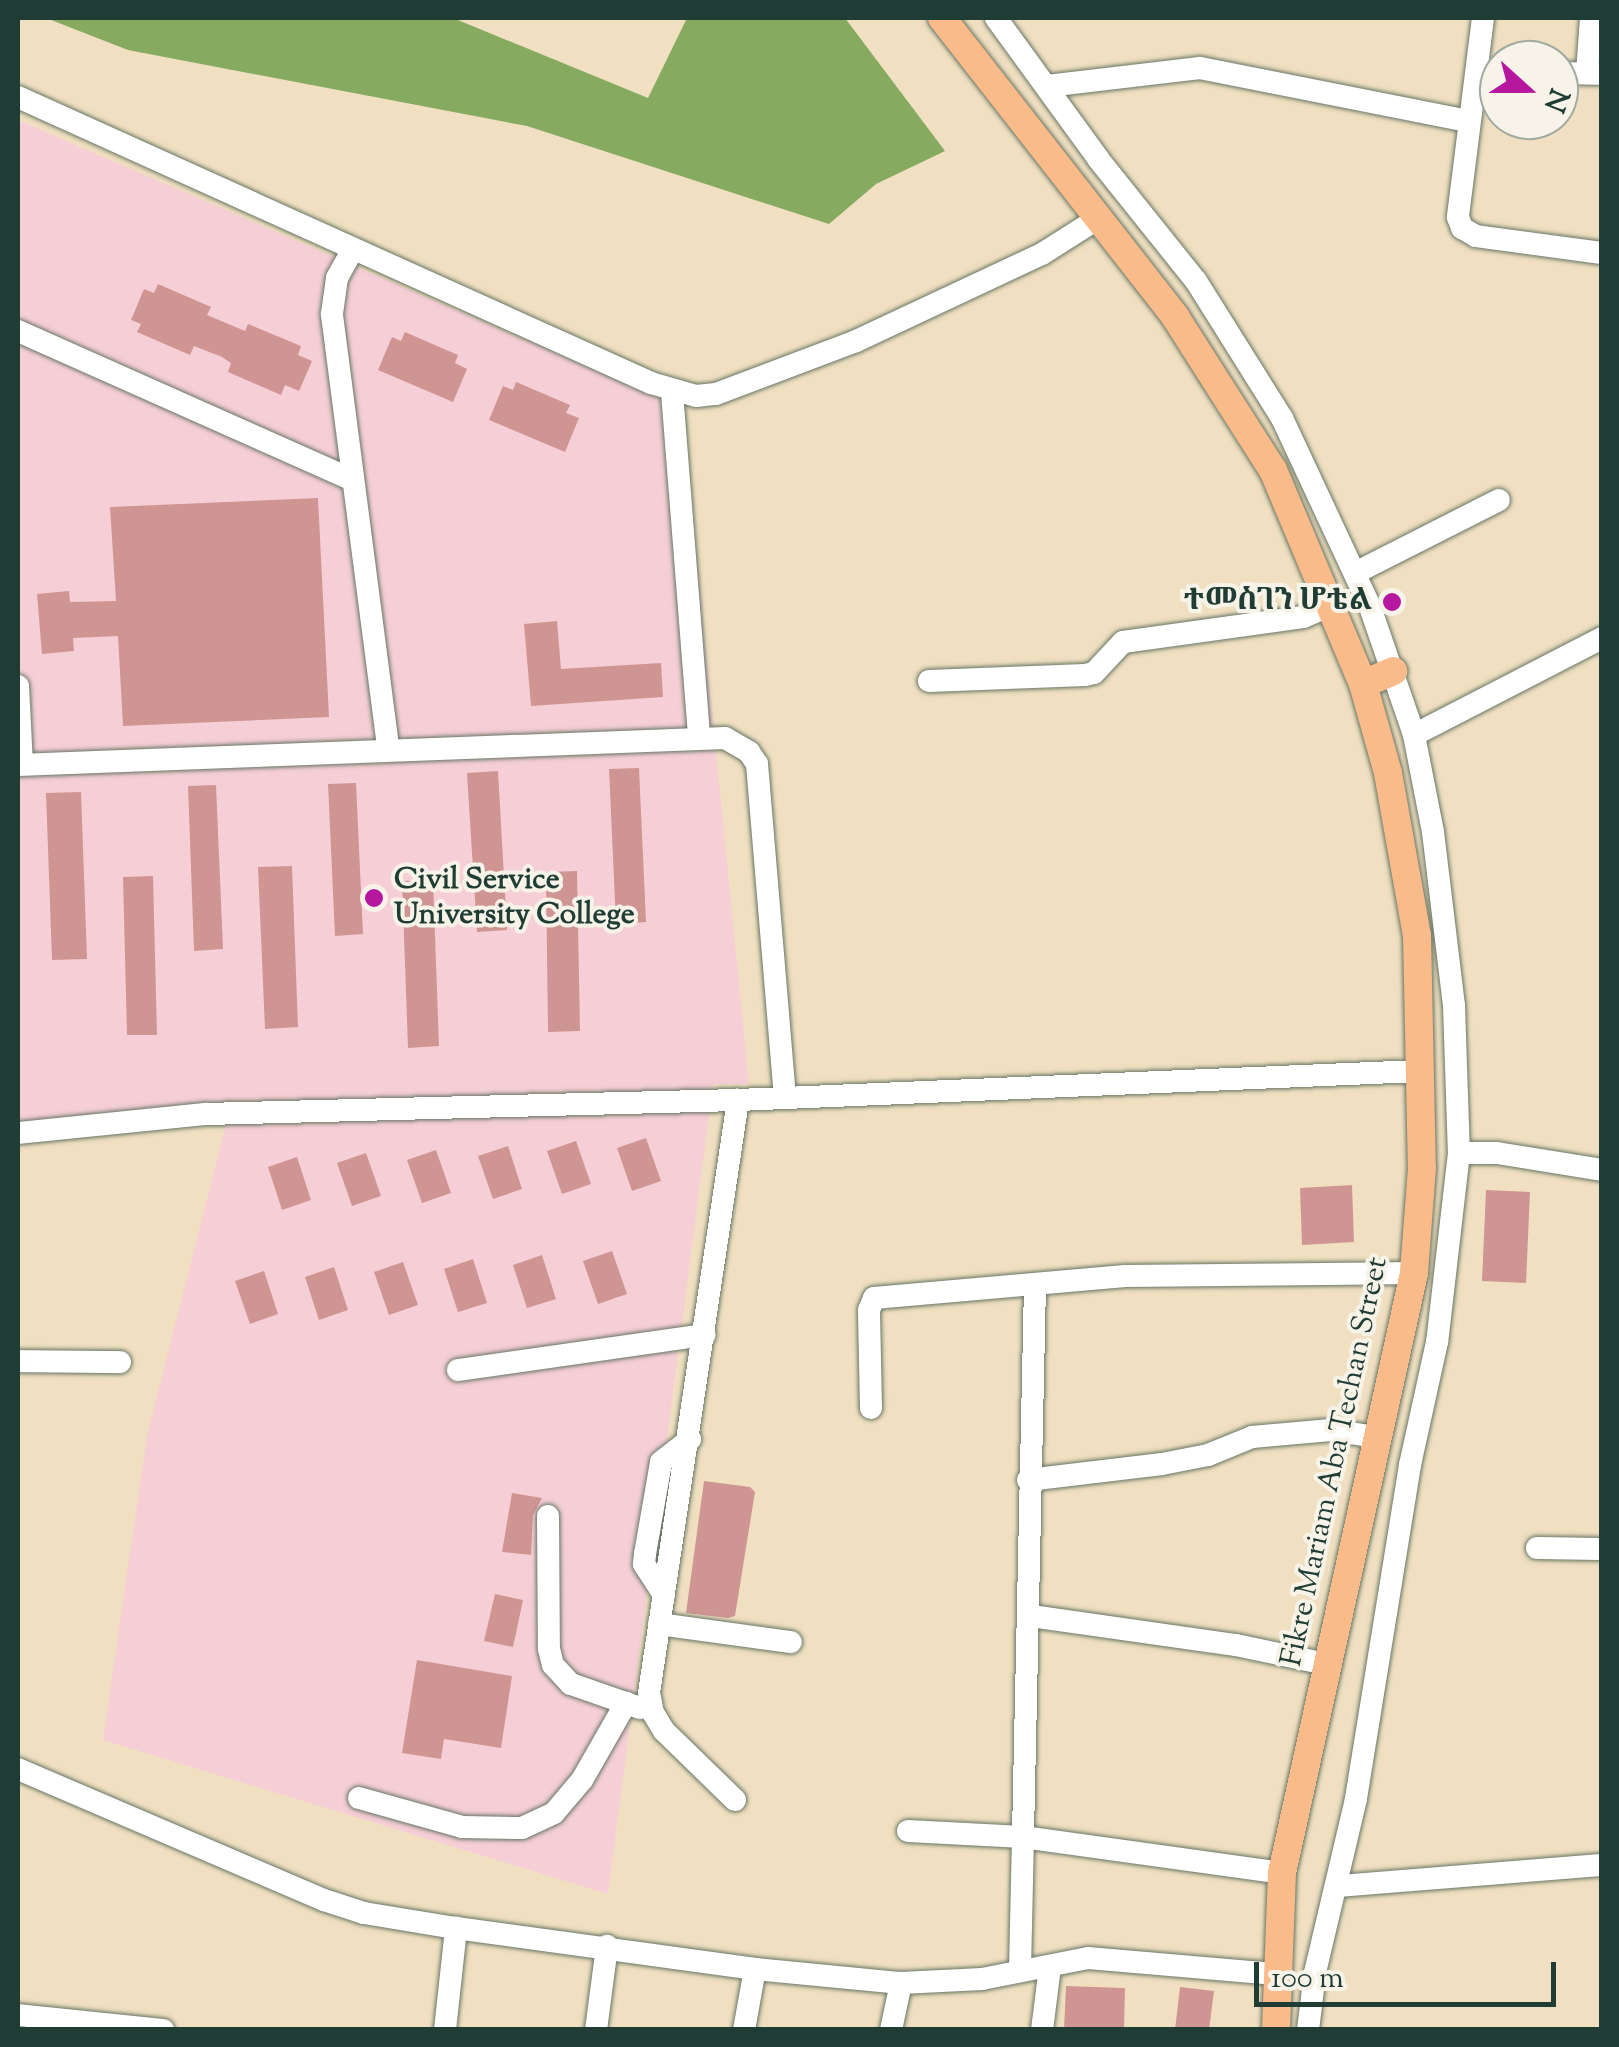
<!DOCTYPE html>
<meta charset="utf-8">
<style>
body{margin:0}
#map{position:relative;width:1619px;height:2047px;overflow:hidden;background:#f0e0c1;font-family:"Sorts Mill Goudy","Noto Serif Ethiopic",serif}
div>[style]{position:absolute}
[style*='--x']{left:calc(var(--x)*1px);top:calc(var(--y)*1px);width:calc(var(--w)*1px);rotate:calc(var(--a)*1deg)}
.built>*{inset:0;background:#f6cfd6}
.forest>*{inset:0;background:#85aa60}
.building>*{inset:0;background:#cf9593}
.roads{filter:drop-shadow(0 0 2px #687665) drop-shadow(0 0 2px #687665)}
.minor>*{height:22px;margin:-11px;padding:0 11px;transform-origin:11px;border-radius:11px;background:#fff}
.major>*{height:28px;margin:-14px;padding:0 14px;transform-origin:14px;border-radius:14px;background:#fabb8b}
.dots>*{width:28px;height:28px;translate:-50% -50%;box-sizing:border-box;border:5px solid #f7f3e8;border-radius:50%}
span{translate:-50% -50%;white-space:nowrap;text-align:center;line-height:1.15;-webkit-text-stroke:8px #f7f3e8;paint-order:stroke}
.poi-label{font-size:30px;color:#1f3d34;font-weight:700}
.right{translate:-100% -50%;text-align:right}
.left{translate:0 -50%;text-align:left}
.street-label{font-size:30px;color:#1f3d34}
.frame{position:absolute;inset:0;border:20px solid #1f3d34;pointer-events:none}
.north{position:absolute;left:1479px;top:40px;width:100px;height:100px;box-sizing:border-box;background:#f7f3e8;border:2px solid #a1aaa0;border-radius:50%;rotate:111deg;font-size:28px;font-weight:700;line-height:40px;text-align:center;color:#1f3d34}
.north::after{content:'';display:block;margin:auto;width:35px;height:45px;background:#b5179e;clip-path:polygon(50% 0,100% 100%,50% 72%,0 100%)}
.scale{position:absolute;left:1254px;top:1962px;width:302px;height:45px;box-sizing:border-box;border:5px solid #1f3d34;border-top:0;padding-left:12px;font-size:30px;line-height:35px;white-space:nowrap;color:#1f3d34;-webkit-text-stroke:8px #f7f3e8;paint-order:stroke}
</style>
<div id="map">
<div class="built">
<i style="clip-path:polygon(18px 120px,682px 408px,749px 1084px,713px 1084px,608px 1894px,103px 1740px,147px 1436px,226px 1124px,18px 1130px)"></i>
</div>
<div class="forest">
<i style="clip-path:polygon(46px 18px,453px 18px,648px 98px,687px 18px,845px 18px,945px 151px,876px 184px,829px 224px,527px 126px,128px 50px)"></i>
</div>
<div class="building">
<i style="clip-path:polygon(158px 284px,211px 307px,207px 315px,245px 331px,248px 324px,301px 346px,298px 355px,312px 361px,299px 391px,285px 385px,281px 395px,228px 372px,231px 363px,222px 357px,194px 346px,190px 355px,137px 332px,141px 324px,131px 320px,144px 289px,154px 293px)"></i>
<i style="clip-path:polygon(405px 332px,458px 355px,455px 363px,467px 369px,453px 402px,378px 370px,392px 337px,401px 341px)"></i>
<i style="clip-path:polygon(516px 382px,570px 405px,566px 413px,579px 418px,565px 452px,489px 420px,503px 386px,513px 390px)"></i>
<i style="clip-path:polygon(318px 498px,329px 717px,123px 726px,118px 636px,73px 638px,74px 651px,42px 654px,37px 594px,69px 591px,70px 602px,116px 601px,110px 507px)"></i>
<i style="clip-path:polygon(557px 621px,561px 669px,661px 663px,663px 697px,531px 706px,524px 624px)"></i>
<i style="clip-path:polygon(639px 768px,646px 922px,616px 924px,609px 769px)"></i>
<i style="clip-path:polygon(498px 771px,507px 930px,477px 932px,467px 773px)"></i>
<i style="clip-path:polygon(356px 783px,363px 934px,335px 936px,328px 784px)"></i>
<i style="clip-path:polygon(216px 785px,223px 949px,194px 951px,188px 786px)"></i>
<i style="clip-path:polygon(81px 792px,87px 959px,52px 960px,46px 793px)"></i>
<i style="clip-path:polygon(292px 866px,298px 1027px,265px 1029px,258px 867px)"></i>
<i style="clip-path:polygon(577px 871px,580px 1031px,548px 1032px,546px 872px)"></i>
<i style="clip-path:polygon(153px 876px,157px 1035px,127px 1035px,123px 877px)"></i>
<i style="clip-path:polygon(433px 880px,439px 1046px,408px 1048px,402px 881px)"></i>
<i style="clip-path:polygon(646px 1138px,661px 1181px,632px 1191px,617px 1148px)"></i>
<i style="clip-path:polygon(576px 1141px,591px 1184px,562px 1194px,547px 1151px)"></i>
<i style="clip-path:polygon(508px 1146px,522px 1189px,493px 1199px,478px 1156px)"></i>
<i style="clip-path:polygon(436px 1150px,451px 1193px,422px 1203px,407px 1160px)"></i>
<i style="clip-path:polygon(366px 1153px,381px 1196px,352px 1206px,337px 1163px)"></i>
<i style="clip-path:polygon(297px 1157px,311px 1200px,282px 1210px,268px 1167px)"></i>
<i style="clip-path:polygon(1352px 1185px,1354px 1242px,1302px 1245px,1300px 1188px)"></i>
<i style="clip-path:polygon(1486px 1190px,1530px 1192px,1526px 1283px,1482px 1281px)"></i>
<i style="clip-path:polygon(612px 1251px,627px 1294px,598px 1304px,583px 1261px)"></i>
<i style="clip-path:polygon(542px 1255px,556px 1299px,527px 1308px,513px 1265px)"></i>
<i style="clip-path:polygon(473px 1259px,487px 1303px,458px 1312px,444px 1269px)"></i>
<i style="clip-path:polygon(403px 1262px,418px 1305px,389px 1315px,374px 1272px)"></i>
<i style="clip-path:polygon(334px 1267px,348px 1310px,319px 1320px,305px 1277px)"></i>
<i style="clip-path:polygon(264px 1271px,278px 1314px,250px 1324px,235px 1281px)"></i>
<i style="clip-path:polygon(704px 1481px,750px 1487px,755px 1492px,735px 1616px,728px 1618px,686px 1613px)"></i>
<i style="clip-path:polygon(512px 1493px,542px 1498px,533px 1515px,531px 1555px,502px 1552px)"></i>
<i style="clip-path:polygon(495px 1594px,523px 1600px,513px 1647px,484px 1641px)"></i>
<i style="clip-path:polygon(417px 1660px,512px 1676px,501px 1748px,444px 1739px,441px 1759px,402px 1753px)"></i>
<i style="clip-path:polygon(1066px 1986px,1125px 1988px,1124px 2030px,1064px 2030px)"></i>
<i style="clip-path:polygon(1180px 1987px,1214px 1991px,1209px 2030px,1175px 2030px)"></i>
</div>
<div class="roads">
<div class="minor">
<i style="--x:996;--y:18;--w:175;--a:54"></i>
<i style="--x:1099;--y:160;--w:155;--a:51.3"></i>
<i style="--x:1196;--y:281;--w:162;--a:57.9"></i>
<i style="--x:1282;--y:418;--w:208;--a:65"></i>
<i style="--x:1370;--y:607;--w:135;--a:71"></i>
<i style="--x:1414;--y:735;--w:99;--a:78.9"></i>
<i style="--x:1433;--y:832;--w:174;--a:83.1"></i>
<i style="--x:1454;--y:1005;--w:148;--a:88.1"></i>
<i style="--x:1459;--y:1153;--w:190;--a:96.6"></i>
<i style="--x:1437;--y:1342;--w:126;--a:102.4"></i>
<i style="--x:1410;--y:1465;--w:338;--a:99.2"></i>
<i style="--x:1356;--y:1799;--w:179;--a:103.3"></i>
<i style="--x:1315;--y:1973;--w:57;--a:97"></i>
<i style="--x:1483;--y:18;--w:201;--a:97.2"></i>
<i style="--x:1458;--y:217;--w:12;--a:70"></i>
<i style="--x:1462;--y:228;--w:16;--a:30"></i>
<i style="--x:1476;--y:236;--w:127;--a:7.7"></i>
<i style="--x:1559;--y:73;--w:39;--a:1"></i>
<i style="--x:1587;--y:73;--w:55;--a:-85.8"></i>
<i style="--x:1047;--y:86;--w:154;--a:-6.7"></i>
<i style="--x:1200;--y:68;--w:273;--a:11.2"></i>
<i style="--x:18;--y:97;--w:695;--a:24.31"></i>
<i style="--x:651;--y:383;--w:47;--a:16.1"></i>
<i style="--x:696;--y:396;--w:20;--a:-6"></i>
<i style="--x:716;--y:394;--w:150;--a:-20.7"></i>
<i style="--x:856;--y:341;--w:205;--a:-25.1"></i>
<i style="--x:1042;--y:254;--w:69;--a:-32.5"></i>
<i style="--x:353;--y:249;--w:33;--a:119"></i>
<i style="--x:337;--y:278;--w:37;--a:98"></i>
<i style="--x:332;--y:315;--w:438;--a:82.6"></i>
<i style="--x:18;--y:331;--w:364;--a:24"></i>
<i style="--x:672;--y:392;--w:346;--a:85.5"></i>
<i style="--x:1357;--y:572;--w:159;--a:-26.9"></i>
<i style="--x:929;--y:681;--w:156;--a:-2.2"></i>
<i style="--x:1085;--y:675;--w:9;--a:-13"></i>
<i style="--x:1094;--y:673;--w:42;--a:-46.9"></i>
<i style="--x:1123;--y:642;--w:182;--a:-7.9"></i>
<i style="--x:1303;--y:617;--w:30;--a:-23"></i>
<i style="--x:18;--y:686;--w:78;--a:87.1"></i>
<i style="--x:1414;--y:735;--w:212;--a:-27.3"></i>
<i style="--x:18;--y:765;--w:708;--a:-2.19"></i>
<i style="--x:725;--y:738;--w:28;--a:30"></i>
<i style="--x:749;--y:752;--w:14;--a:56"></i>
<i style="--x:757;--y:764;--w:333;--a:85.2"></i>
<i style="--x:18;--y:1133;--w:189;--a:-5.8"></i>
<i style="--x:206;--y:1114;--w:532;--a:-1.51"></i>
<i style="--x:738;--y:1100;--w:681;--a:-2.44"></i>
<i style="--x:1459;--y:1153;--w:38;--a:0"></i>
<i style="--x:1497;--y:1153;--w:106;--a:9.2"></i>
<i style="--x:1035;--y:1285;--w:552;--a:91.25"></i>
<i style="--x:1023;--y:1837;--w:261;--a:7.9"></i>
<i style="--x:18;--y:1361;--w:102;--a:0.6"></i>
<i style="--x:458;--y:1370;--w:249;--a:-8.1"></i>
<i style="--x:871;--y:1408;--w:98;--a:-91.2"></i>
<i style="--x:869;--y:1310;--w:13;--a:-67"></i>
<i style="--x:874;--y:1298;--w:252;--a:-5"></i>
<i style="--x:1125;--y:1276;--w:289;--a:-0.6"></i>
<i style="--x:1028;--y:1480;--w:135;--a:-6.8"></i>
<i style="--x:1162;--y:1464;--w:47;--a:-11.1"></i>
<i style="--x:1208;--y:1455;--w:48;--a:-22.2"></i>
<i style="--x:1252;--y:1437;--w:79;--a:-5.1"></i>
<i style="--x:1331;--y:1430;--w:46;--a:8.8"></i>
<i style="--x:548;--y:1516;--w:133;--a:89.6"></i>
<i style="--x:549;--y:1649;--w:16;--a:76"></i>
<i style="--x:553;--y:1665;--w:26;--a:47"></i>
<i style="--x:571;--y:1684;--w:73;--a:19.2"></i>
<i style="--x:1537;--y:1548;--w:65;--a:0.9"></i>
<i style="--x:664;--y:1595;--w:37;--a:-123"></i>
<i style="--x:644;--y:1564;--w:10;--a:-84"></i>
<i style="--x:645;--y:1554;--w:93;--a:-80.1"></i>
<i style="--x:661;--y:1462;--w:37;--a:-38"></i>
<i style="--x:1031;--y:1616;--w:207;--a:8.1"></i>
<i style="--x:1236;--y:1645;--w:92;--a:11.9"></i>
<i style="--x:659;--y:1624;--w:133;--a:7.8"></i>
<i style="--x:18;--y:1769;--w:333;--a:23.2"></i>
<i style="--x:324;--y:1900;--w:42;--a:18"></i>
<i style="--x:364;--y:1913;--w:93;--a:9.3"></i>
<i style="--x:456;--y:1928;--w:302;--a:7.8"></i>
<i style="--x:755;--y:1969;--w:147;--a:5.5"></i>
<i style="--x:901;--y:1983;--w:81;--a:-2.8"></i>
<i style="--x:982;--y:1979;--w:108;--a:-11.2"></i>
<i style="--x:1088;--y:1958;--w:188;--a:4.9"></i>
<i style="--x:359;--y:1798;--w:107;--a:15.7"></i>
<i style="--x:462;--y:1827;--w:60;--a:1"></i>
<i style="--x:522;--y:1828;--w:35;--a:-25"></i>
<i style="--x:554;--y:1813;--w:43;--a:-49.7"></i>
<i style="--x:582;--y:1780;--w:89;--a:-60.3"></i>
<i style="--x:735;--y:1800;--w:99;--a:-135.8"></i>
<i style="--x:664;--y:1731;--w:21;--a:-121"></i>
<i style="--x:653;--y:1713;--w:20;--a:-101"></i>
<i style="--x:649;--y:1693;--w:600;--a:-81.46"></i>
<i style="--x:908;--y:1831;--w:115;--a:3"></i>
<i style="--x:1023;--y:1837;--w:134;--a:91.3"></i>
<i style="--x:1339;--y:1886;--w:264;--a:-4.6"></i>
<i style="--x:18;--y:2015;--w:146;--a:5.9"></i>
<i style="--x:445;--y:2030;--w:103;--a:-83.8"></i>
<i style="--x:596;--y:2030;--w:85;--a:-82.5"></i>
<i style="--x:744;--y:2030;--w:62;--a:-79.8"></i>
<i style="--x:891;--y:2030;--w:48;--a:-78"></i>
<i style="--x:1042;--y:2030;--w:64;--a:-82.8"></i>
</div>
<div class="major">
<i style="--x:942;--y:18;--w:380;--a:52"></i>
<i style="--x:1176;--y:318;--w:180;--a:57.5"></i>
<i style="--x:1273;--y:470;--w:232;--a:67.2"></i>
<i style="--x:1363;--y:684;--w:92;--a:74.3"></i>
<i style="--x:1388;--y:773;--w:165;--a:79.9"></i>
<i style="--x:1417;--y:935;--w:233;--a:88.8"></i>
<i style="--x:1422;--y:1168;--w:105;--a:94.4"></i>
<i style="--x:1414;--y:1273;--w:614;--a:102.41"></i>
<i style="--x:1282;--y:1873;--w:157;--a:92.2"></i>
<i style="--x:1363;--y:684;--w:33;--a:-23"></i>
</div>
</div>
<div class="dots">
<i style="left:1392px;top:602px;background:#b5179e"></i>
<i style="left:374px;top:898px;background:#b5179e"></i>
</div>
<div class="poi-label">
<span class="right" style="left:1372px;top:602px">ተመስገን ሆቴል</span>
<span class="left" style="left:394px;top:898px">Civil Service<br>University College</span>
</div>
<div class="street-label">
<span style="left:1336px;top:1462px;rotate:-78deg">Fikre Mariam Aba Techan Street</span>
</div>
<div class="frame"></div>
<div class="north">N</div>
<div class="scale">100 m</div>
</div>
